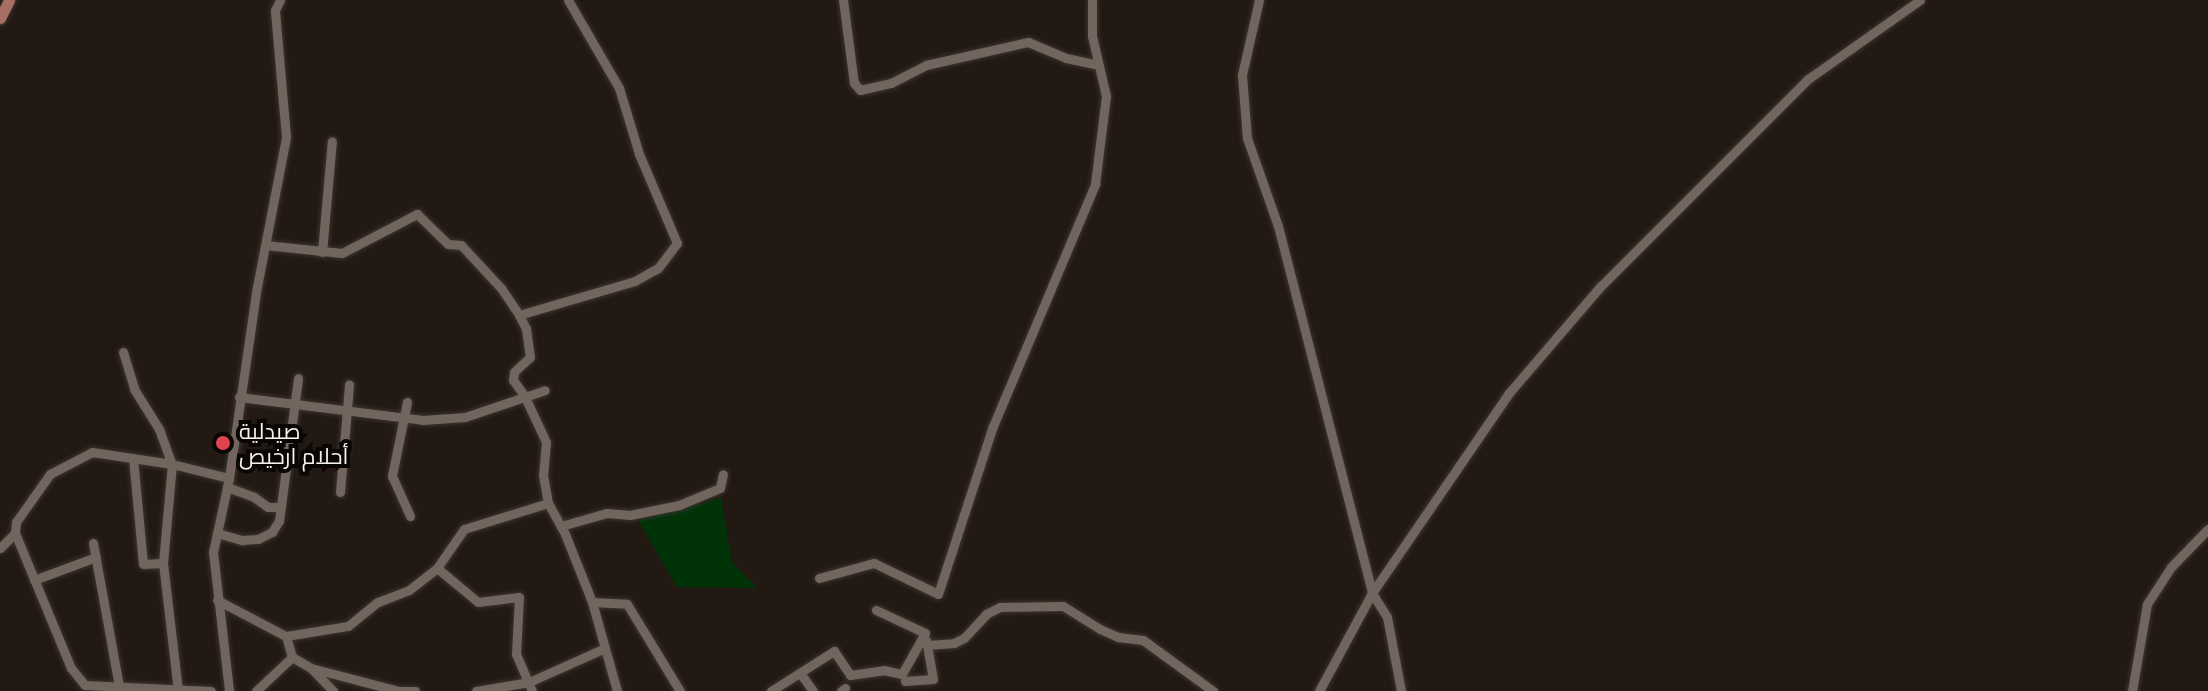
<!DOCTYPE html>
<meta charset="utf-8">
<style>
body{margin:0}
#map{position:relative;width:2208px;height:691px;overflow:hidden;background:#231913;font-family:"PT Serif",Cairo,serif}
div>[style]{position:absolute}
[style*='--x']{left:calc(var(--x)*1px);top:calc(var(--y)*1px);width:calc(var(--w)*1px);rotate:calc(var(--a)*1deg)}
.green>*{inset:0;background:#013309}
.roads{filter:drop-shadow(0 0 2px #3b3431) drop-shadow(0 0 2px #3b3431)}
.minor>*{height:9px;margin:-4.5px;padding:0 4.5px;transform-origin:4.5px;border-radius:4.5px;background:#71655d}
.major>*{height:11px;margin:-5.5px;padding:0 5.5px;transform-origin:5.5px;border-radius:5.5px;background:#a86f64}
.dots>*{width:22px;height:22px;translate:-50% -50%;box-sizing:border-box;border:4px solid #090604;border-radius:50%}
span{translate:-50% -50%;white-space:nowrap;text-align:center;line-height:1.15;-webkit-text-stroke:8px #090604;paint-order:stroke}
.poi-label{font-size:22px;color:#f8f1ed}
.left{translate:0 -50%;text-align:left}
</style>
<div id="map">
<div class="green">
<i style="clip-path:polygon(721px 498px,732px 562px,757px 588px,677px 587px,638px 520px)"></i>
</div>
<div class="roads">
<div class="minor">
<i style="--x:568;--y:0;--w:102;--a:59.9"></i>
<i style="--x:619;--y:88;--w:69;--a:73.1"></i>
<i style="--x:639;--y:154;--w:97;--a:66.9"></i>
<i style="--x:677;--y:243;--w:31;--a:127"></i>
<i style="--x:658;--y:268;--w:26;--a:151"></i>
<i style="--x:635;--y:281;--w:121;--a:163.7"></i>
<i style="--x:519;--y:315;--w:16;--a:63"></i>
<i style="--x:526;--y:329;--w:28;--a:82"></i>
<i style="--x:530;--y:357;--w:22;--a:137"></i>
<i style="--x:514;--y:372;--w:8;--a:97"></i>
<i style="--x:513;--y:380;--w:19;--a:54"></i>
<i style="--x:524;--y:395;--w:52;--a:64.9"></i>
<i style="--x:546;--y:442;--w:33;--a:95"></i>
<i style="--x:543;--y:475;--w:28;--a:80"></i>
<i style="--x:548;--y:503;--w:35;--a:61"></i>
<i style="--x:565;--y:534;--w:73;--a:68.3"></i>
<i style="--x:592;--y:602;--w:92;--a:74.3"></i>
<i style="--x:843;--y:0;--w:84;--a:82.5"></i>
<i style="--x:854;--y:83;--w:9;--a:49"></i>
<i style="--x:860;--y:90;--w:32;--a:-13"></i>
<i style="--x:891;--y:83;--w:39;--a:-27"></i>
<i style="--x:926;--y:65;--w:105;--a:-12.7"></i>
<i style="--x:1028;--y:42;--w:41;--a:22.8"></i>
<i style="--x:1066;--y:58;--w:33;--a:12"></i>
<i style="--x:1259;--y:0;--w:77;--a:102.8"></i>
<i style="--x:1242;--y:75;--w:63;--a:85.5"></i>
<i style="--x:1247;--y:138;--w:93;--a:70.6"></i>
<i style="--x:1278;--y:226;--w:379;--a:75.6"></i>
<i style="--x:1372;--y:593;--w:28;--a:58"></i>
<i style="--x:1387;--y:617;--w:75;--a:79.3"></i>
<i style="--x:265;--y:245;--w:77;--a:5.9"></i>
<i style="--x:342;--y:253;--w:85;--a:-27.5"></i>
<i style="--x:417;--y:214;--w:43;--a:44.1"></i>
<i style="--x:448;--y:244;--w:13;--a:4"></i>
<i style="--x:461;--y:245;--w:59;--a:47.1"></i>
<i style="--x:501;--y:288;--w:32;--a:56"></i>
<i style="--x:322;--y:252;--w:111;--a:-84.9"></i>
<i style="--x:123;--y:352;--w:39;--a:73"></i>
<i style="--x:134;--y:389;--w:47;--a:58"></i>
<i style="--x:159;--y:429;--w:37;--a:70"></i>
<i style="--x:172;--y:464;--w:99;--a:95.2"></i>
<i style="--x:163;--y:563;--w:129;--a:83.3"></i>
<i style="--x:239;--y:397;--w:185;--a:7.1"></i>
<i style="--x:423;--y:420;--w:42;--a:-4.1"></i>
<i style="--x:465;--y:417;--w:84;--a:-18.6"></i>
<i style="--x:407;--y:402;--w:76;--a:101.5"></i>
<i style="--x:392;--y:476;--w:44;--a:65.8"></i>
<i style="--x:133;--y:458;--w:106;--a:84.6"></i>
<i style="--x:143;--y:564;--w:20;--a:-3"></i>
<i style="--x:229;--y:478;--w:76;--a:102.2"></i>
<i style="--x:213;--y:552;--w:140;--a:83.4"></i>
<i style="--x:227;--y:487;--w:29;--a:20"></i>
<i style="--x:254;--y:497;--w:17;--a:36"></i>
<i style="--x:268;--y:507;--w:10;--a:0"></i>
<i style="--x:340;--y:492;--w:108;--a:-85.2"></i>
<i style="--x:561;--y:526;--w:48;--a:-15.8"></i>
<i style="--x:607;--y:513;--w:23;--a:5"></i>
<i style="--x:630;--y:515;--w:50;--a:-11.5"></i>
<i style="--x:679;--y:505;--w:44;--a:-22.5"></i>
<i style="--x:720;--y:488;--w:14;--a:-78"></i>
<i style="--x:15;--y:533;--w:146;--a:67.5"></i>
<i style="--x:71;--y:668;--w:22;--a:51"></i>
<i style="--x:85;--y:685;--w:126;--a:2.7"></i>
<i style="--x:217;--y:533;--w:26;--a:16"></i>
<i style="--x:242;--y:540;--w:16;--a:-4"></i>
<i style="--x:258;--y:539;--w:16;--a:-27"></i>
<i style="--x:272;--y:532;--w:13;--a:-58"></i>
<i style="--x:279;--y:521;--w:144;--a:-82.4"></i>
<i style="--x:93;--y:543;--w:150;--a:79.7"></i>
<i style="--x:0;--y:548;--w:21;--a:-45"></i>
<i style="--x:15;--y:533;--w:11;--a:-85"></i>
<i style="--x:16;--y:522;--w:59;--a:-54.7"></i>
<i style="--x:50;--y:474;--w:47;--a:-27.6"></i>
<i style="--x:92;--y:452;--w:81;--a:8.5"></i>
<i style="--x:172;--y:464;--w:59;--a:13.8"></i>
<i style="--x:229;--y:478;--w:188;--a:-81.7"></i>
<i style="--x:256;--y:292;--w:158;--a:-79"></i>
<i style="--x:286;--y:137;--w:127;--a:-95"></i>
<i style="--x:275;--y:10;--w:11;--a:-63"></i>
<i style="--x:437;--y:568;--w:53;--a:39.7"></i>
<i style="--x:478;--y:602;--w:41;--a:-7"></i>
<i style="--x:519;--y:597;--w:57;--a:93"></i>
<i style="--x:516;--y:654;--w:40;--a:66.6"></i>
<i style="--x:819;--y:578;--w:57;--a:-15.3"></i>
<i style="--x:874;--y:563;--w:71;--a:25.8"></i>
<i style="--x:938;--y:594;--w:177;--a:-71.9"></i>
<i style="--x:993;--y:426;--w:263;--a:-67.1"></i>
<i style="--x:1095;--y:184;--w:89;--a:-82.9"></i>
<i style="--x:1106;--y:96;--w:62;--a:-103.1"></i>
<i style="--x:1092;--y:36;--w:36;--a:-90"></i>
<i style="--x:34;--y:580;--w:66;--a:-20.4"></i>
<i style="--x:217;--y:600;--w:78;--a:27.6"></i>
<i style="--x:286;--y:636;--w:22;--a:74"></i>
<i style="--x:292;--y:657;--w:22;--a:30"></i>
<i style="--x:311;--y:668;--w:32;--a:46"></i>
<i style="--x:592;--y:602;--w:35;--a:3"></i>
<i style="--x:627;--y:604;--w:102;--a:58.7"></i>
<i style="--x:876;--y:610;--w:54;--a:25.1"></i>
<i style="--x:286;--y:636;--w:63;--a:-9.2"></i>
<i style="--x:348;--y:626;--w:38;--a:-39"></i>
<i style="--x:378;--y:602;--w:33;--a:-21"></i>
<i style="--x:409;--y:590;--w:36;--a:-38"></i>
<i style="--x:437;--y:568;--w:47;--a:-55.3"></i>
<i style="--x:464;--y:529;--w:88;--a:-17.2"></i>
<i style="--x:927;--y:645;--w:27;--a:-4"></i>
<i style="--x:954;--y:643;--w:11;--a:-27"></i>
<i style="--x:964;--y:638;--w:33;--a:-47"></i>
<i style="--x:986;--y:614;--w:16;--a:-27"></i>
<i style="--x:1000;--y:607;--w:63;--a:-0.9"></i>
<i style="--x:1063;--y:606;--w:44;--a:31.9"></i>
<i style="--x:1100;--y:629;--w:20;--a:24"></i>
<i style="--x:1118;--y:637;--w:25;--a:7"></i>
<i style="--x:1143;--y:640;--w:87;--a:36.1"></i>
<i style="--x:315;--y:669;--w:87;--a:14.7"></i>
<i style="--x:399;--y:691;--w:16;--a:0"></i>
<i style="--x:800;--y:673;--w:22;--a:54"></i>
<i style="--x:905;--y:681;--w:28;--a:-4"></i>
<i style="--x:933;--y:679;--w:39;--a:-100"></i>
<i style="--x:256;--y:691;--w:50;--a:-43.4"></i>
<i style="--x:476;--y:691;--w:54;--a:-9.6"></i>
<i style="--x:529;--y:682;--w:83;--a:-24.1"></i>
<i style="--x:771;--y:691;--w:75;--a:-32.4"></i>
<i style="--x:834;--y:651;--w:29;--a:56"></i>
<i style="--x:850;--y:675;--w:34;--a:-8"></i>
<i style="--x:884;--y:670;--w:18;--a:13"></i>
<i style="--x:902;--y:674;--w:47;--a:-60.7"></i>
<i style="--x:841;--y:691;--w:5;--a:-37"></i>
<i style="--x:1319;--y:691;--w:111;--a:-61.6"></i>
<i style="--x:1372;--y:593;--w:242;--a:-55.6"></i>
<i style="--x:1509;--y:393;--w:140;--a:-49.4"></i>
<i style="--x:1600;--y:287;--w:294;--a:-45"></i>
<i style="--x:1808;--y:79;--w:137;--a:-35.2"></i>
<i style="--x:2132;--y:691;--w:88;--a:-80.2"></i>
<i style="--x:2147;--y:604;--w:44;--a:-57"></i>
<i style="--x:2171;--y:567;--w:53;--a:-45.8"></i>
</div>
<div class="major">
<i style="--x:0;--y:18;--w:20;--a:-63"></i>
</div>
</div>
<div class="dots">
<i style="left:223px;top:443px;background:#e0444e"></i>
</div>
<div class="poi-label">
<span class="left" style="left:239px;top:443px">صيدلية<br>أحلام ارخيص</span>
</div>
</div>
